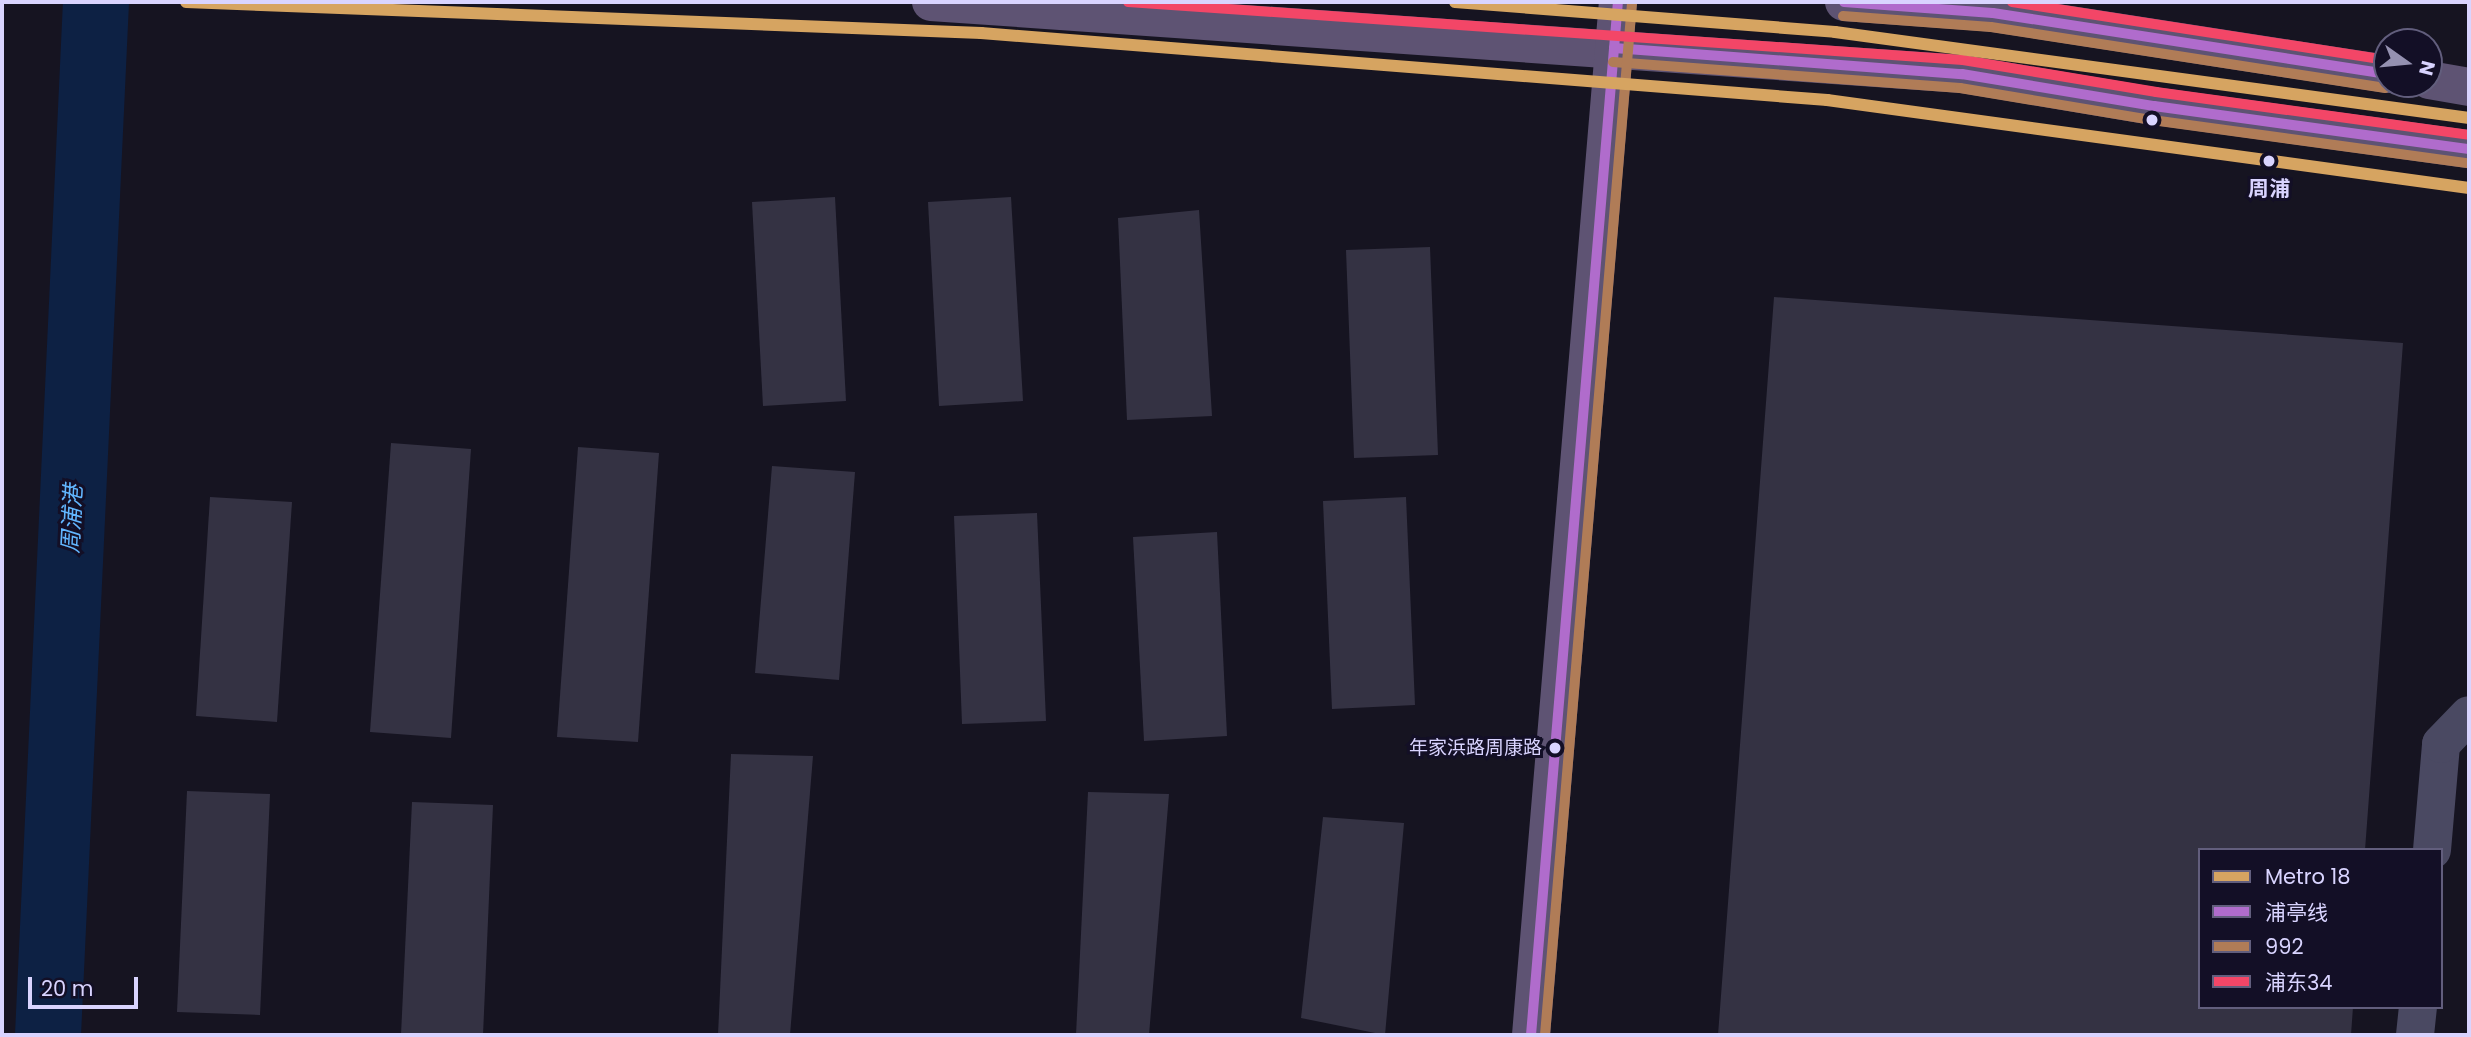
<!DOCTYPE html>
<meta charset="utf-8">
<style>
body{margin:0}
#map{position:relative;width:2471px;height:1037px;overflow:hidden;background:#161421;font-family:Poppins,"Noto Sans SC",sans-serif}
div>[style]{position:absolute}
[style*='--x']{left:calc(var(--x)*1px);top:calc(var(--y)*1px);width:calc(var(--w)*1px);rotate:calc(var(--a)*1deg)}
.river>*{height:66px;margin:-33px;padding:0 33px;transform-origin:33px;border-radius:33px;background:#0d2144}
.building>*{inset:0;background:#343243}
.minor>*{height:38px;margin:-19px;padding:0 19px;transform-origin:19px;border-radius:19px;background:#4a4962}
.major>*{height:38px;margin:-19px;padding:0 19px;transform-origin:19px;border-radius:19px;background:#5e5373}
.bus-1>*{height:10px;margin:-5px;padding:0 5px;transform-origin:5px;border-radius:5px;background:#b06ccc}
.bus-2>*{height:10px;margin:-5px;padding:0 5px;transform-origin:5px;border-radius:5px;background:#b07c57}
.bus-3>*{height:10px;margin:-5px;padding:0 5px;transform-origin:5px;border-radius:5px;background:#f34667}
.metro-1>*{height:12px;margin:-6px;padding:0 6px;transform-origin:6px;border-radius:6px;background:#d6a461}
.dots>*{width:19px;height:19px;translate:-50% -50%;box-sizing:border-box;border:4px solid #130f26;border-radius:50%}
span{translate:-50% -50%;white-space:nowrap;text-align:center;line-height:1.15;-webkit-text-stroke:6px #130f26;paint-order:stroke}
.bus-label{font-size:19px;color:#d9d4ff}
.right{translate:-100% -50%;text-align:right}
.stop-label{font-size:21px;color:#d9d4ff;font-weight:700}
.water-label{font-size:23px;color:#62b6ff;font-style:italic}
.frame{position:absolute;inset:0;border:4px solid #d9d4ff;pointer-events:none}
.legend{position:absolute;left:2198px;top:848px;width:245px;height:161px;box-sizing:border-box;background:#130f26;border:2px solid #625e7d;margin:0;padding:9px 12px;list-style:none;font-size:21px;color:#d9d4ff}
.legend li{display:flex;align-items:center;gap:14px;height:35px}
.legend b{width:35px;border:2px solid #625e7d}
.north{position:absolute;left:2373px;top:28px;width:70px;height:70px;box-sizing:border-box;background:#130f26;border:2px solid #625e7d;border-radius:50%;rotate:105deg;font-size:19px;font-weight:700;line-height:28px;text-align:center;color:#d9d4ff}
.north::after{content:'';display:block;margin:auto;width:24px;height:32px;background:#9591b1;clip-path:polygon(50% 0,100% 100%,50% 72%,0 100%)}
.scale{position:absolute;left:28px;top:977px;width:110px;height:32px;box-sizing:border-box;border:4px solid #d9d4ff;border-top:0;padding-left:9px;font-size:21px;line-height:24px;white-space:nowrap;color:#d9d4ff;-webkit-text-stroke:5px #130f26;paint-order:stroke}
</style>
<div id="map">
<div class="river">
<i style="--x:48;--y:1035;--w:1034;--a:-87.34"></i>
</div>
<div class="building">
<i style="clip-path:polygon(835px 197px,846px 401px,763px 406px,752px 202px)"></i>
<i style="clip-path:polygon(1011px 197px,1023px 401px,939px 406px,928px 202px)"></i>
<i style="clip-path:polygon(1199px 210px,1212px 416px,1127px 420px,1118px 218px)"></i>
<i style="clip-path:polygon(1430px 247px,1438px 455px,1354px 458px,1346px 250px)"></i>
<i style="clip-path:polygon(1774px 297px,2403px 343px,2365px 850px,2200px 850px,2200px 1007px,2353px 1007px,2351px 1035px,1718px 1035px)"></i>
<i style="clip-path:polygon(391px 443px,471px 449px,451px 738px,370px 732px)"></i>
<i style="clip-path:polygon(578px 447px,659px 453px,638px 742px,557px 737px)"></i>
<i style="clip-path:polygon(772px 466px,855px 472px,839px 680px,755px 673px)"></i>
<i style="clip-path:polygon(210px 497px,292px 502px,277px 722px,196px 716px)"></i>
<i style="clip-path:polygon(1406px 497px,1415px 705px,1332px 709px,1323px 501px)"></i>
<i style="clip-path:polygon(1037px 513px,1046px 721px,962px 724px,954px 516px)"></i>
<i style="clip-path:polygon(1217px 532px,1227px 736px,1144px 741px,1133px 537px)"></i>
<i style="clip-path:polygon(731px 754px,813px 756px,790px 1035px,718px 1035px)"></i>
<i style="clip-path:polygon(187px 791px,270px 794px,260px 1015px,177px 1012px)"></i>
<i style="clip-path:polygon(1088px 792px,1169px 794px,1149px 1035px,1076px 1035px)"></i>
<i style="clip-path:polygon(412px 802px,493px 805px,483px 1035px,401px 1035px)"></i>
<i style="clip-path:polygon(1323px 817px,1404px 823px,1385px 1035px,1301px 1018px)"></i>
</div>
<div class="minor">
<i style="--x:2432;--y:850;--w:106;--a:-85.1"></i>
<i style="--x:2441;--y:744;--w:40;--a:-46"></i>
<i style="--x:2415;--y:1035;--w:28;--a:-84"></i>
</div>
<div class="major">
<i style="--x:931;--y:2;--w:1034;--a:3.99"></i>
<i style="--x:1962;--y:74;--w:195;--a:9.5"></i>
<i style="--x:2154;--y:106;--w:318;--a:7.8"></i>
<i style="--x:1844;--y:2;--w:149;--a:4.2"></i>
<i style="--x:1993;--y:13;--w:399;--a:8.8"></i>
<i style="--x:2429;--y:80;--w:41;--a:9.9"></i>
<i style="--x:1531;--y:1035;--w:1037;--a:-85.19"></i>
</div>
<div class="bus-1">
<i style="--x:1844;--y:2;--w:149;--a:4.2"></i>
<i style="--x:1993;--y:13;--w:399;--a:8.8"></i>
<i style="--x:1614;--y:48;--w:349;--a:4.3"></i>
<i style="--x:1962;--y:74;--w:195;--a:9.5"></i>
<i style="--x:2154;--y:106;--w:318;--a:7.8"></i>
<i style="--x:1531;--y:1035;--w:1037;--a:-85.19"></i>
</div>
<div class="bus-2">
<i style="--x:1843;--y:16;--w:148;--a:4.3"></i>
<i style="--x:1991;--y:27;--w:399;--a:8.8"></i>
<i style="--x:1613;--y:62;--w:348;--a:4.3"></i>
<i style="--x:1960;--y:88;--w:195;--a:9.5"></i>
<i style="--x:2152;--y:120;--w:318;--a:7.8"></i>
<i style="--x:1545;--y:1035;--w:1036;--a:-85.18"></i>
</div>
<div class="bus-3">
<i style="--x:1128;--y:2;--w:837;--a:3.97"></i>
<i style="--x:1963;--y:60;--w:196;--a:9.4"></i>
<i style="--x:2156;--y:92;--w:316;--a:7.8"></i>
<i style="--x:2012;--y:2;--w:379;--a:8.8"></i>
</div>
<div class="metro-1">
<i style="--x:186;--y:2;--w:796;--a:2.23"></i>
<i style="--x:981;--y:33;--w:849;--a:4.53"></i>
<i style="--x:1827;--y:100;--w:648;--a:7.8"></i>
<i style="--x:1455;--y:2;--w:381;--a:4.5"></i>
<i style="--x:1835;--y:32;--w:640;--a:7.72"></i>
</div>
<div class="dots">
<i style="left:2152px;top:120px;background:#d9d4ff"></i>
<i style="left:2269px;top:161px;background:#d9d4ff"></i>
<i style="left:1555px;top:748px;background:#d9d4ff"></i>
</div>
<div class="bus-label">
<span class="right" style="left:1542px;top:748px">年家浜路周康路</span>
</div>
<div class="stop-label">
<span style="left:2269px;top:189px">周浦</span>
</div>
<div class="water-label">
<span style="left:72px;top:519px;rotate:-87deg">周浦港</span>
</div>
<div class="frame"></div>
<ul class="legend">
<li><b style="height:9px;background:#d6a461"></b>Metro 18</li>
<li><b style="height:9px;background:#b06ccc"></b>浦亭线</li>
<li><b style="height:9px;background:#b07c57"></b>992</li>
<li><b style="height:9px;background:#f34667"></b>浦东34</li>
</ul>
<div class="north">N</div>
<div class="scale">20 m</div>
</div>
